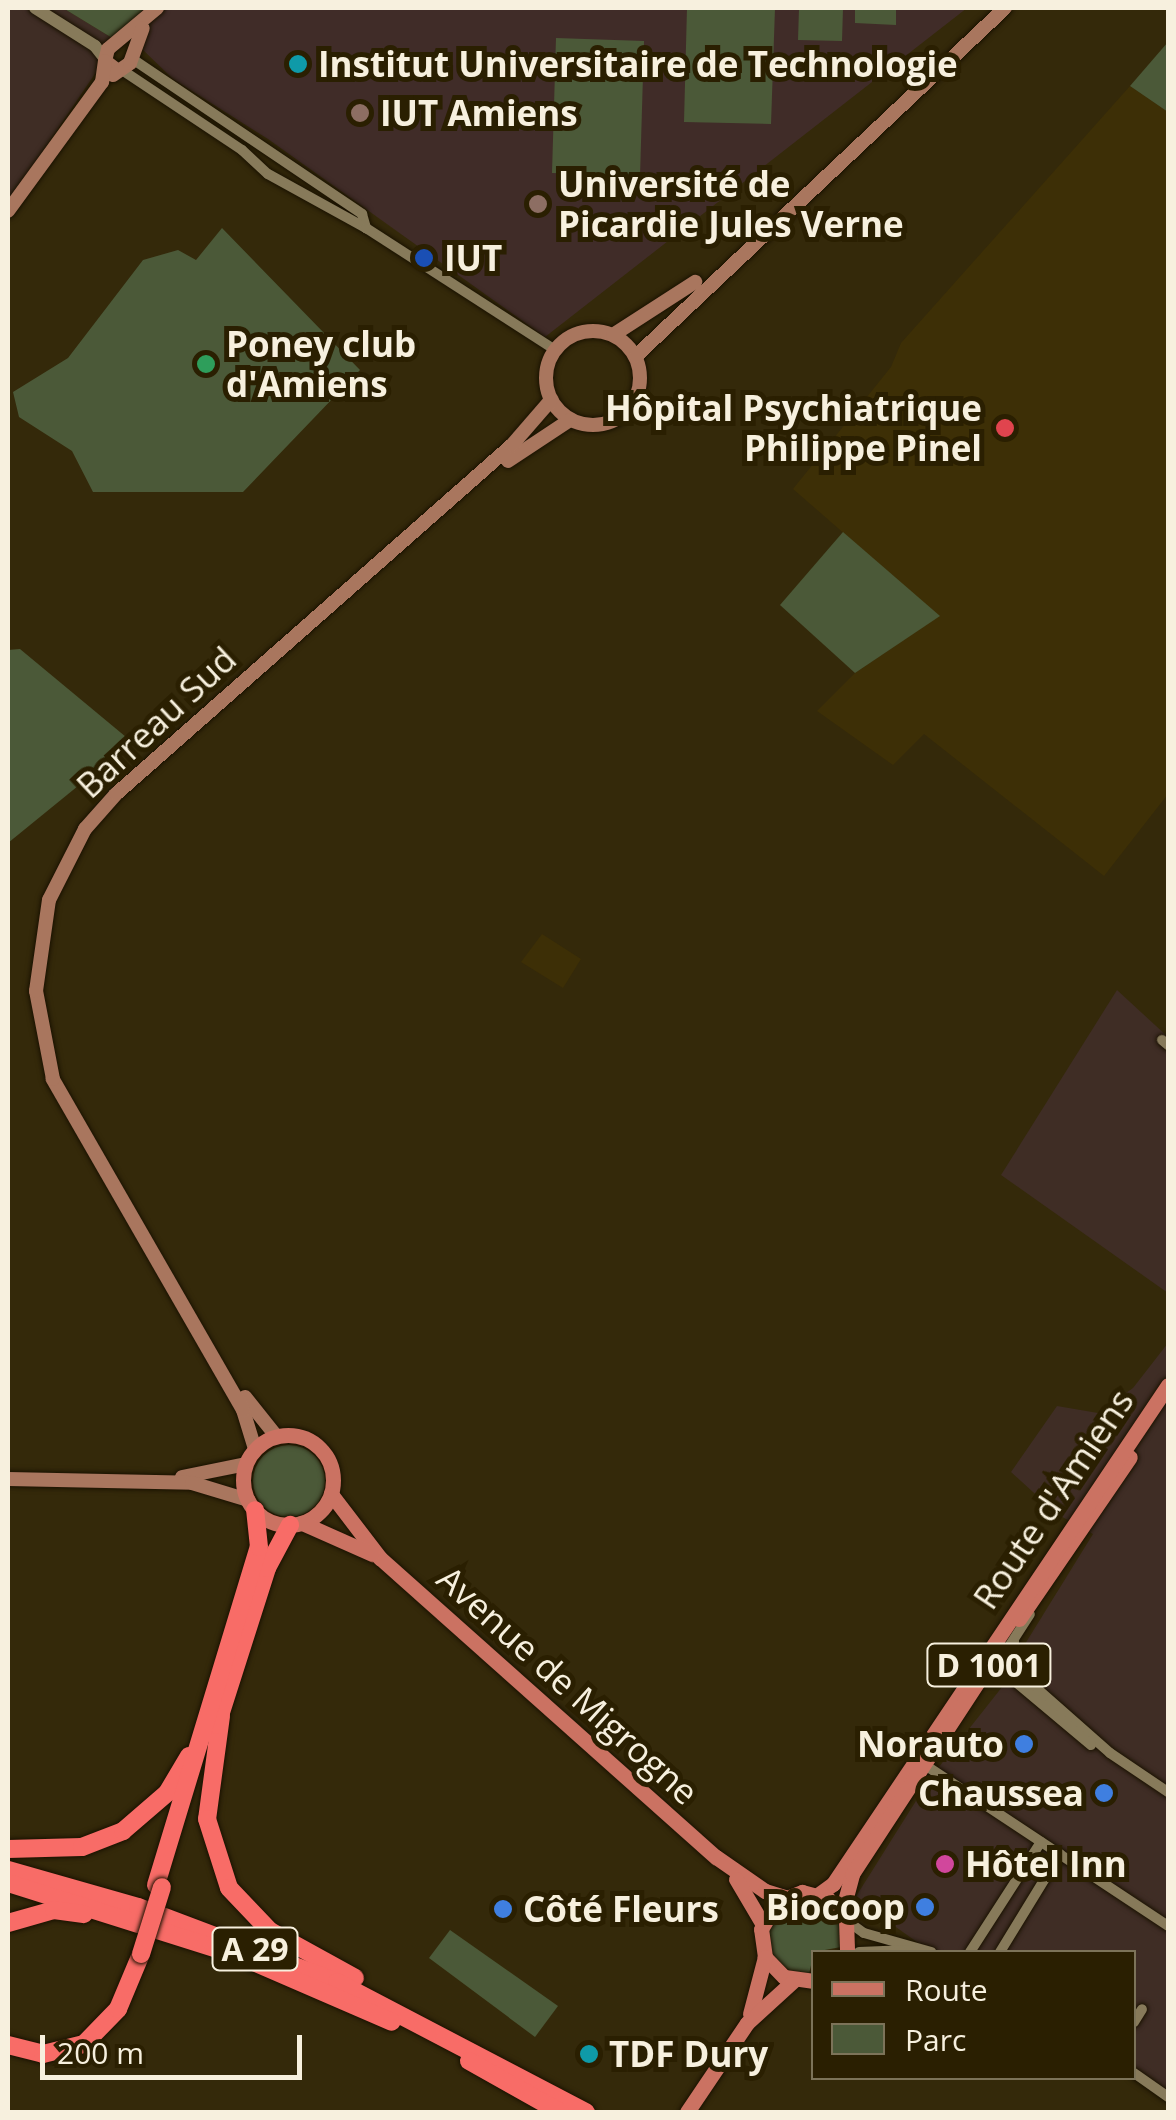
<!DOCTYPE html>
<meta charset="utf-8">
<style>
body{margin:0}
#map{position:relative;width:1176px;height:2120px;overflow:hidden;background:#34290a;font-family:"Open Sans",sans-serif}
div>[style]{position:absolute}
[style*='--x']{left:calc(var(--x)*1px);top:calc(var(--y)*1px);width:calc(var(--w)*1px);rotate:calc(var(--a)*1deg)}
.commercial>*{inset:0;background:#3f2d25}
.built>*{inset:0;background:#3d2f06}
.education>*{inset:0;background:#402c28}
.green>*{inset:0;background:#4b5938}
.round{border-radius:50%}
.roads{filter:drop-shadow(0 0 2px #1a1200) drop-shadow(0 0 2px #1a1200)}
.minor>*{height:10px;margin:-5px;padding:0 5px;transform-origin:5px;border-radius:5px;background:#877a5a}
.tertiary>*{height:12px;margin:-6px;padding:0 6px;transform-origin:6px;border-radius:6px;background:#877a5a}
.secondary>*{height:14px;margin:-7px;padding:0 7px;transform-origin:7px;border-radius:7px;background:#a9765e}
.secondary>.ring{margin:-7px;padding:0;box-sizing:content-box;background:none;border:14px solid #a9765e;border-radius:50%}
.primary>*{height:15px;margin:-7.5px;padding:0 7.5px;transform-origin:7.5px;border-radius:7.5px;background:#cb7262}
.primary>.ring{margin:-7.5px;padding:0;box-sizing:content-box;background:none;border:15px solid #cb7262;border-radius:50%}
.motorway>*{height:18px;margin:-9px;padding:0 9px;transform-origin:9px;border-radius:9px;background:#f86c67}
.bridges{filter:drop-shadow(0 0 2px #1a1200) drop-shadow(0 0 2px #1a1200)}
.motorway-bridge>*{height:18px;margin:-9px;padding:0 9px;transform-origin:9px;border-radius:9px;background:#f86c67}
.dots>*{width:28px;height:28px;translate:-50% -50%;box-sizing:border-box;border:5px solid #2a1f01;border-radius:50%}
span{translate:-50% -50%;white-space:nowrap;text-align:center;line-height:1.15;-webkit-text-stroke:10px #2a1f01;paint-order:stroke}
.shield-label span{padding:2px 8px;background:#2a1f01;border:2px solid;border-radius:8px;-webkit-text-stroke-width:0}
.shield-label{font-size:32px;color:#f7f0de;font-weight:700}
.poi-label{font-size:35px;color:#f7f0de;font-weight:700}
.left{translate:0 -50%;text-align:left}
.right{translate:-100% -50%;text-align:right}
.street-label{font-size:35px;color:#f7f0de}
.frame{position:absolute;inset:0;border:10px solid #f7f0de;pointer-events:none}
.legend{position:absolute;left:811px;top:1950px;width:325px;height:130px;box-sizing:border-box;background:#2a1f01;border:2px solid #7c7359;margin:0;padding:12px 18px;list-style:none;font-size:30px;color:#f7f0de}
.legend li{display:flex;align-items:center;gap:20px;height:50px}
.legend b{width:50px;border:2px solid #7c7359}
.scale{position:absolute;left:40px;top:2035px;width:262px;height:45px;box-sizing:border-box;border:5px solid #f7f0de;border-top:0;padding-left:12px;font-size:30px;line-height:35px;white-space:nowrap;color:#f7f0de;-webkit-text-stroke:8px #2a1f01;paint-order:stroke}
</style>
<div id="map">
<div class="commercial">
<i style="clip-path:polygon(8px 8px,63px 8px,117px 41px,8px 203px)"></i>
<i style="clip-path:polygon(1117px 990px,1168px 1037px,1168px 1293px,1001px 1175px)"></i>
<i style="clip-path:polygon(1168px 1343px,1168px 2101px,1134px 2077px,1134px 1952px,931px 1952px,855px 1898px,931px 1777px,1025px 1658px,1025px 1644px,1093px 1534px,1057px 1514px,1011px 1472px,1057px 1406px,1098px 1413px,1133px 1388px)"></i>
</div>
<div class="built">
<i style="clip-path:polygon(1130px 86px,1168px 112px,1168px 794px,1104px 876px,924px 734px,893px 765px,817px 711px,855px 673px,939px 616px,793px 489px,891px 367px,901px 343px)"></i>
<i style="clip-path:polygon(542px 934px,581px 959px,563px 988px,521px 962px)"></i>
</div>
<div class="education">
<i style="clip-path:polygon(63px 8px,967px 8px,545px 337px,268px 139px,173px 79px,141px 48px)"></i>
</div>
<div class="green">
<i style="clip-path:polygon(63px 8px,144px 8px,117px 41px)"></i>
<i style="clip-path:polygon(687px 8px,775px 8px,771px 124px,684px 122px)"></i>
<i style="clip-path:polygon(799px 8px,843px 8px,842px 41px,798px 40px)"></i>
<i style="clip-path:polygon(855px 8px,896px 8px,896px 25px,855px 23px)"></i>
<i style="clip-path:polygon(556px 38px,644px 41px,640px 176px,552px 173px)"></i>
<i style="clip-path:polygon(1168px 42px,1168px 112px,1130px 86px)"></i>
<i style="clip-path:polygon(222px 228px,360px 370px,243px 492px,93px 492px,72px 451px,19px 417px,13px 392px,68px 358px,143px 260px,178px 250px,196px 260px)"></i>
<i style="clip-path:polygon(843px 532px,940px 616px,855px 673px,780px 605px)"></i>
<i style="clip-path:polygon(20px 649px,132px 742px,8px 843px,8px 650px)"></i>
<i class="round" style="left:253px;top:1445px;width:72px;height:72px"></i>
<i style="clip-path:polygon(804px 1899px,823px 1904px,839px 1922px,841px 1947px,814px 1952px,809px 1974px,790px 1971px,771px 1954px,768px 1929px,780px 1908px)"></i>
<i style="clip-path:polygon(450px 1930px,558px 2006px,535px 2037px,429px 1958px)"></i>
</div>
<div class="roads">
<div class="minor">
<i style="--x:131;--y:58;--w:279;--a:34"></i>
<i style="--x:362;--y:214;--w:15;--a:74"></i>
<i style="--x:122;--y:70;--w:144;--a:33.7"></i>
<i style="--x:242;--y:150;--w:35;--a:43"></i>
<i style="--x:268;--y:174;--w:112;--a:28.9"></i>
<i style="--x:366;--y:228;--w:225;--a:32.8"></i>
<i style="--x:1162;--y:1040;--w:8;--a:40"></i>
<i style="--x:1014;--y:1641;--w:19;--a:93"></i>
<i style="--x:1013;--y:1660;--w:22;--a:56"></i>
<i style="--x:1025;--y:1678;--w:113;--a:41.4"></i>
<i style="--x:1110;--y:1753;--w:70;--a:33.9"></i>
<i style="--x:988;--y:1679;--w:77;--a:-57.1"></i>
<i style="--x:988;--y:1681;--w:24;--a:-5"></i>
<i style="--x:1012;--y:1679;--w:103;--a:39.9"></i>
<i style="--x:925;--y:1765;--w:291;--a:33.5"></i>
<i style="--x:846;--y:1920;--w:22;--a:36"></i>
<i style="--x:864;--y:1933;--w:70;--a:15.8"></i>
<i style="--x:859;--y:1952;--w:49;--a:-2.3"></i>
<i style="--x:970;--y:1952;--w:131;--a:-57.2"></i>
<i style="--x:1000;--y:1952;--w:115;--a:-58.5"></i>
<i style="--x:1134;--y:2022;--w:15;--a:-58"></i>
<i style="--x:1134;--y:2073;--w:42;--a:35.2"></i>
</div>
<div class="tertiary">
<i style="--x:35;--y:8;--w:71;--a:32.3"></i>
<i style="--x:95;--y:46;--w:16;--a:52"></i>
</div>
<div class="secondary">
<i style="--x:118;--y:71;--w:16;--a:-142"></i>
<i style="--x:105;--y:61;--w:12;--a:-76"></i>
<i style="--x:108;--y:49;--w:64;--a:-39.9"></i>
<i style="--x:113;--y:75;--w:21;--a:-35"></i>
<i style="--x:130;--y:63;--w:37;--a:-70"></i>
<i style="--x:8;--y:211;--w:160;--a:-53.9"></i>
<i style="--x:102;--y:82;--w:21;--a:-82"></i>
<i class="ring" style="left:546px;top:331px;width:80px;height:80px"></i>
<i style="--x:613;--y:335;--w:98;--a:-32.9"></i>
<i style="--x:636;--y:356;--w:507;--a:-43.32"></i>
<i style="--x:508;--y:461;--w:74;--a:-33.5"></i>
<i style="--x:245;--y:1397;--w:51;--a:51.3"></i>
<i style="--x:255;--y:1449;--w:41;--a:-107.1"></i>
<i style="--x:243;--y:1410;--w:382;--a:-119.9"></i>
<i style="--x:53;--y:1079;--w:90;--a:-100.9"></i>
<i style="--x:36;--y:991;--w:92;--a:-81.9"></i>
<i style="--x:49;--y:900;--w:80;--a:-63.1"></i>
<i style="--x:85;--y:829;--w:47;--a:-48.5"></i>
<i style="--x:116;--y:794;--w:528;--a:-41.39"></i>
<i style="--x:512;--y:445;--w:60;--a:-49.1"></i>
<i style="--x:182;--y:1477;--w:65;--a:-11.5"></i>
<i style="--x:8;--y:1479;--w:184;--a:1.2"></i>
<i style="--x:192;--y:1483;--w:59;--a:16.9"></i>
</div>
<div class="primary">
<i class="ring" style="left:243px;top:1435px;width:75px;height:75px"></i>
<i style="--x:331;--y:1494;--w:81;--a:52.6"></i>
<i style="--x:380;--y:1558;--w:450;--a:41.7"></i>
<i style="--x:716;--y:1857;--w:60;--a:34.8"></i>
<i style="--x:765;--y:1891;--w:21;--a:17"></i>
<i style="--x:302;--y:1523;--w:77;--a:23.9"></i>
<i style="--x:1019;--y:1619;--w:196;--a:-55.6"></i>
<i style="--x:736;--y:1879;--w:51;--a:59.4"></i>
<i style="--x:819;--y:1894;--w:17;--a:-36"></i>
<i style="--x:833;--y:1884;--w:601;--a:-56.12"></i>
<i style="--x:842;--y:1912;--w:39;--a:-75"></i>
<i style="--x:852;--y:1874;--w:246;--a:-56.8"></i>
<i style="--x:814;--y:1981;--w:30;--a:-172"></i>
<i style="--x:784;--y:1977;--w:28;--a:-134"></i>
<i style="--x:765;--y:1957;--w:28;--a:-98"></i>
<i style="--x:761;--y:1929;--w:31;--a:-59"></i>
<i style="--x:777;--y:1902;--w:27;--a:-22"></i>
<i style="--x:802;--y:1892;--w:27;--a:15"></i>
<i style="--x:828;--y:1899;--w:28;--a:49"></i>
<i style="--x:846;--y:1920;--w:32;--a:88"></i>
<i style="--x:750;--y:2014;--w:59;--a:-75.3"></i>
<i style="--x:687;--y:2112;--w:107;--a:-56"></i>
<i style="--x:747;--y:2023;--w:62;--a:-42.4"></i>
</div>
<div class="motorway">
<i style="--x:221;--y:1716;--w:104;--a:97.7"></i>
<i style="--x:207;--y:1819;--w:72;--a:72.3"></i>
<i style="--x:229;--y:1888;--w:59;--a:46.4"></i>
<i style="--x:270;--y:1931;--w:97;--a:28.9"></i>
<i style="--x:217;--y:1725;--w:165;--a:-72.3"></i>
<i style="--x:267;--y:1568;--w:49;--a:-61.9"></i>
<i style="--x:8;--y:1849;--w:74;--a:-1.5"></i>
<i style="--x:82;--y:1847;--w:44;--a:-21.3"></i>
<i style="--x:123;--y:1831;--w:58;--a:-40.8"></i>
<i style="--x:167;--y:1793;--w:43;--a:-59.3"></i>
<i style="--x:8;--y:1870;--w:135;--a:15.9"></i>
<i style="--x:138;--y:1907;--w:213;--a:20.7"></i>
<i style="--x:337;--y:1982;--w:281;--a:27.6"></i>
<i style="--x:8;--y:1883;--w:245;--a:17.5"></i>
<i style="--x:242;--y:1957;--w:163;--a:23.4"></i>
<i style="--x:156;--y:1885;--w:353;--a:-73.1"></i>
<i style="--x:259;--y:1547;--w:37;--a:-96"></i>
<i style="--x:8;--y:1923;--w:48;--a:-15.8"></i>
<i style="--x:54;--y:1910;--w:30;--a:8"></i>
<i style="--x:8;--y:2045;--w:36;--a:14"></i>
<i style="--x:43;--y:2054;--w:42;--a:-13.7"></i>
<i style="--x:84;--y:2044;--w:49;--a:-45.8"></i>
<i style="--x:118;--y:2009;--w:60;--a:-67.3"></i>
<i style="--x:469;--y:2061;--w:104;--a:29.3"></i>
</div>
</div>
<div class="bridges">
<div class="motorway-bridge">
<i style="--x:141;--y:1954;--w:70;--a:-72.6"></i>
</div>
</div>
<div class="dots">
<i style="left:298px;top:64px;background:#0f9aa8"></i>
<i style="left:360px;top:113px;background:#8d6e63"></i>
<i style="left:538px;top:204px;background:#8d6e63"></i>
<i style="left:424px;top:258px;background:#1a4fb4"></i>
<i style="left:206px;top:364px;background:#2e9e5b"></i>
<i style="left:1005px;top:428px;background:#e0444e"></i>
<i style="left:1024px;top:1744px;background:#3f7fe0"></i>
<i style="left:1104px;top:1793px;background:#3f7fe0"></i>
<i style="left:945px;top:1864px;background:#d1479c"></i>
<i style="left:925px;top:1907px;background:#3f7fe0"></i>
<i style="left:503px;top:1909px;background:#3f7fe0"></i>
<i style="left:589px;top:2054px;background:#0f9aa8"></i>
</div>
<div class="shield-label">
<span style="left:989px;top:1665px">D 1001</span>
<span style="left:255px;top:1949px">A 29</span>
</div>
<div class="poi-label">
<span class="left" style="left:318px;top:64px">Institut Universitaire de Technologie</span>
<span class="left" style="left:380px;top:113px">IUT Amiens</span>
<span class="left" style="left:558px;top:204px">Université de<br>Picardie Jules Verne</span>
<span class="left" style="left:444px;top:258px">IUT</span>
<span class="left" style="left:226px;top:364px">Poney club<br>d'Amiens</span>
<span class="right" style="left:982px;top:428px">Hôpital Psychiatrique<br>Philippe Pinel</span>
<span class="right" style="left:1004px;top:1744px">Norauto</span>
<span class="right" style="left:1084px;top:1793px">Chaussea</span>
<span class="left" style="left:965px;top:1864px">Hôtel Inn</span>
<span class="right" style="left:905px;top:1907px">Biocoop</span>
<span class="left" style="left:523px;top:1909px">Côté Fleurs</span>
<span class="left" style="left:609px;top:2054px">TDF Dury</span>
</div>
<div class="street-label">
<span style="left:156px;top:722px;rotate:-43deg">Barreau Sud</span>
<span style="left:1053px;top:1499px;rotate:-56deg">Route d'Amiens</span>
<span style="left:568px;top:1685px;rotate:42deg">Avenue de Migrogne</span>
</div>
<div class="frame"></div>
<ul class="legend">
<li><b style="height:12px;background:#cb7262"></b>Route</li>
<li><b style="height:28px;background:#4b5938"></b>Parc</li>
</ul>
<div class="scale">200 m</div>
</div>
